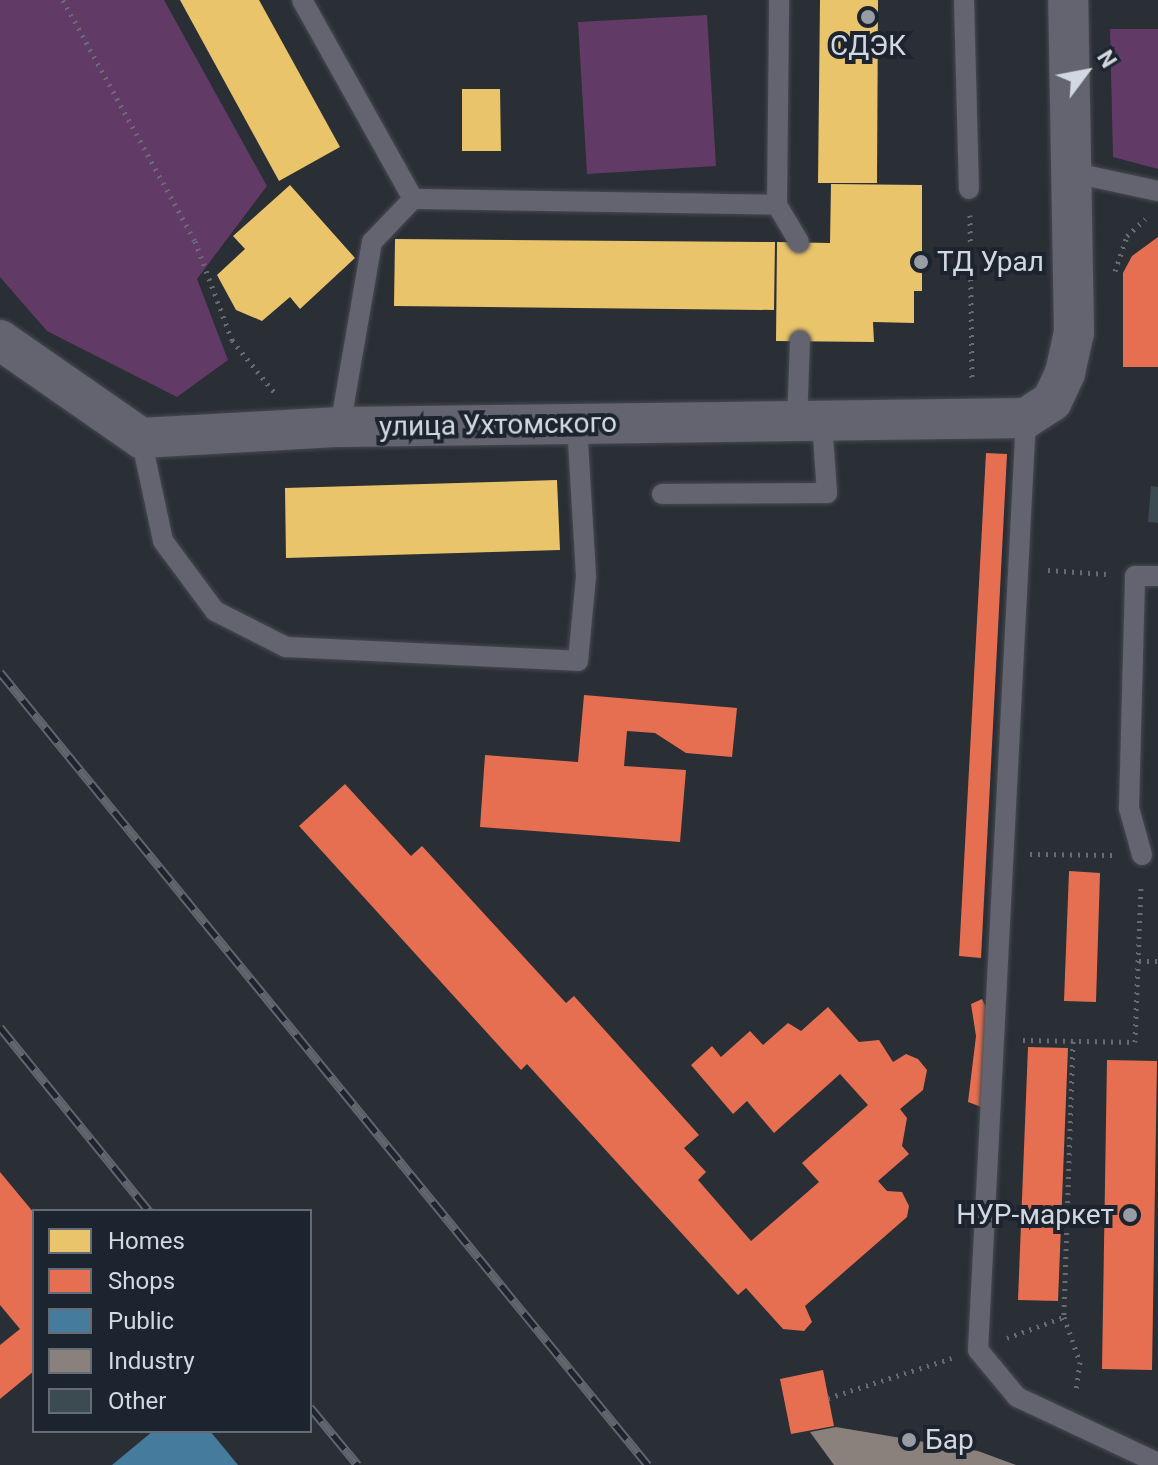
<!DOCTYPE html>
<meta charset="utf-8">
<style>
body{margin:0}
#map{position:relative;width:1158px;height:1465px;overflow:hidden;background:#2a2e35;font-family:Roboto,sans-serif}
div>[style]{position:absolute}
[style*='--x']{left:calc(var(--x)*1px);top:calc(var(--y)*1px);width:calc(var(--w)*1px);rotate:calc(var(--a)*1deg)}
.green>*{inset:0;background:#613b66}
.homes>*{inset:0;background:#e9c46a}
.shops>*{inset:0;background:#e76f51}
.public>*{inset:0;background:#457b9d}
.industry>*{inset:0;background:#8a817c}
.building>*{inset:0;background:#3c4a51}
.path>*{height:5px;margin-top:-2.5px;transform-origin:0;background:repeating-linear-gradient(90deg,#6a6a75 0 2px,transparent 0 8px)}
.roads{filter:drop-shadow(0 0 2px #464a50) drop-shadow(0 0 2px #464a50)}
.service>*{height:20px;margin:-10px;padding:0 10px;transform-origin:10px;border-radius:10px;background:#646471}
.minor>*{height:40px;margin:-20px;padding:0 20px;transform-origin:20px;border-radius:20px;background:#646471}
.rail>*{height:9px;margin-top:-4.5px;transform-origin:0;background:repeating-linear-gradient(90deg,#1c242f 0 18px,#62646e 0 36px);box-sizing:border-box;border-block:2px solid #62646e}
.dots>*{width:22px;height:22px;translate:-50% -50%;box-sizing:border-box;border:4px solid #1c242f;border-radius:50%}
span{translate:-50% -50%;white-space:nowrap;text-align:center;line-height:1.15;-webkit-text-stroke:8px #1c242f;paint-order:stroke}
.poi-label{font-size:28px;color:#d3d8e0}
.left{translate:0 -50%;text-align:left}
.right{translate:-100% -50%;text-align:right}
.street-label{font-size:28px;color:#d3d8e0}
.legend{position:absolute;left:32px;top:1209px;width:280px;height:224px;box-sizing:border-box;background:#1c242f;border:2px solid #656c76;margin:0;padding:10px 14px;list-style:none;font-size:24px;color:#d3d8e0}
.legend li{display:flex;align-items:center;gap:16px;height:40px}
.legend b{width:40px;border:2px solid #656c76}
.north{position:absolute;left:1046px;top:32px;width:80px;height:80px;-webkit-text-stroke:6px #1c242f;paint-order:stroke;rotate:58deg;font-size:22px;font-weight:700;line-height:32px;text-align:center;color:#d3d8e0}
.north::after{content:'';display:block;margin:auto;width:28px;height:36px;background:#d3d8e0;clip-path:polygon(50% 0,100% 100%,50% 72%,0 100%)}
</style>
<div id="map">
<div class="green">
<i style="clip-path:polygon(0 0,164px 0,267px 186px,197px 279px,228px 360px,177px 397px,47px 331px,0 277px)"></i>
<i style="clip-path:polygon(707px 15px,716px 166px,587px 174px,578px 22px)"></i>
<i style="clip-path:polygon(1110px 29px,1158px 29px,1158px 169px,1113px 157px)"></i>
</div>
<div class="homes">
<i style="clip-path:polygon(180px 0,259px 0,340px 147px,279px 181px)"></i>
<i style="clip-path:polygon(820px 0,878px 0,877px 183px,818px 183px)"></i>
<i style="clip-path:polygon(462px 89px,500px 89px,501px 151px,462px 151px)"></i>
<i style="clip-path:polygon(831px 184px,922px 185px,922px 291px,914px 291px,914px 323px,873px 322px,874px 342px,776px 341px,777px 242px,830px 243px)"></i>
<i style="clip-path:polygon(290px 185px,355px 258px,300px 309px,290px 297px,262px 321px,236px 310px,217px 275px,245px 249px,233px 236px)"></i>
<i style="clip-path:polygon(395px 239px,775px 242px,774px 310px,394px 306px)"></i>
<i style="clip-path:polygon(557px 480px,560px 550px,286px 558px,285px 488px)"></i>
</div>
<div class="shops">
<i style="clip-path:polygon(1158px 237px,1158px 367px,1123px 367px,1123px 273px,1132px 256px)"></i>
<i style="clip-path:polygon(986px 453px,1007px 454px,981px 958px,959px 956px)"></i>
<i style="clip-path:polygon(584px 695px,737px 708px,732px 757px,686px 753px,655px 733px,627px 731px,624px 766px,686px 770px,680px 842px,480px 827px,485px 755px,578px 762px)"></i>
<i style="clip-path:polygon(345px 784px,411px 856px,422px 846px,566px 1003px,574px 996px,699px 1135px,684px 1148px,706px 1172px,698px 1180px,751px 1241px,819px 1182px,802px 1163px,868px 1105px,840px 1074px,774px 1133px,747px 1101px,733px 1114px,691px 1065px,712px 1046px,721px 1057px,750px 1031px,763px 1045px,788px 1023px,801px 1031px,828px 1007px,859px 1042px,879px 1040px,893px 1062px,906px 1054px,918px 1059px,927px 1070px,923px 1090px,900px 1109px,907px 1118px,902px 1146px,909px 1154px,878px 1181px,887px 1191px,902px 1192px,909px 1206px,907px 1217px,805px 1306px,812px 1322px,804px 1331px,783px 1329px,746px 1288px,738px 1295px,527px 1064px,521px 1070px,299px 826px)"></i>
<i style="clip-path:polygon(1069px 871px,1100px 873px,1096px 1002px,1064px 1001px)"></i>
<i style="clip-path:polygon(982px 999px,991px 1018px,984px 1108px,968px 1102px,976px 1036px,971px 1004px)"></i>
<i style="clip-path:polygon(1028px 1047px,1068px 1048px,1058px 1301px,1018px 1300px)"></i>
<i style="clip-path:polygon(1107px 1060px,1157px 1061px,1152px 1370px,1102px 1369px)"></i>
<i style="clip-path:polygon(0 1172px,34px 1213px,34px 1371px,0 1399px,0 1345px,20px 1329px,0 1305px)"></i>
<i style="clip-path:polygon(823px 1370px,834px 1426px,791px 1434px,780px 1379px)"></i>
</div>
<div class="public">
<i style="clip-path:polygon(153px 1431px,210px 1431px,238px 1465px,112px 1465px)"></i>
</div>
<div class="industry">
<i style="clip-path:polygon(836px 1427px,978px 1451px,1016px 1465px,834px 1465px,810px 1432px)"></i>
</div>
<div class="building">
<i style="clip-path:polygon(1151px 486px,1158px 487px,1158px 523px,1148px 522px)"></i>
</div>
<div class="path">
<i style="--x:63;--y:0;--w:275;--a:61.3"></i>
<i style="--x:195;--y:241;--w:106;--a:69.5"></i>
<i style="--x:232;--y:340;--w:67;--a:51.1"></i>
<i style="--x:970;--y:215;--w:166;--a:89.3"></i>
<i style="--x:1115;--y:271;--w:37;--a:-71"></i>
<i style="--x:1127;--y:236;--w:25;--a:-43"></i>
<i style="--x:1048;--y:570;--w:58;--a:3.9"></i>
<i style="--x:1030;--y:854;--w:82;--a:0.7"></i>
<i style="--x:1139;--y:961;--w:19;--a:0"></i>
<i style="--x:1023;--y:1040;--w:112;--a:1"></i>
<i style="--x:1135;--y:1042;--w:158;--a:-87.8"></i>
<i style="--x:1073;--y:1041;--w:276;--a:91.9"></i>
<i style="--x:1064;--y:1317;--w:48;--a:70.4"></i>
<i style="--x:1080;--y:1362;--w:30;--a:98"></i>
<i style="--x:1007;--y:1338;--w:61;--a:-20.2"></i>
<i style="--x:828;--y:1398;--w:130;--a:-17.9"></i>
</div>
<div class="roads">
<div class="service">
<i style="--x:302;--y:0;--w:228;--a:60.8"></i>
<i style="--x:413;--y:199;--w:364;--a:0.9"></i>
<i style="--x:777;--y:205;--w:205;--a:-89.4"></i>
<i style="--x:964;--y:0;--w:189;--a:88.5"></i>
<i style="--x:1070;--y:172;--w:90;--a:12.2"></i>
<i style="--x:777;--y:205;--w:43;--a:59.3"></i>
<i style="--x:1026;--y:418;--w:933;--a:92.95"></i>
<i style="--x:978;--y:1350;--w:61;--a:50.3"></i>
<i style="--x:1017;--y:1397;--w:156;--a:25.1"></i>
<i style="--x:797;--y:422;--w:81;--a:-87.9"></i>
<i style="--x:340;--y:427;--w:188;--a:-80.2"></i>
<i style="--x:372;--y:242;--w:59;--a:-46.4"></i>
<i style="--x:141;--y:438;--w:105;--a:77.9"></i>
<i style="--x:163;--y:541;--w:87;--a:53.4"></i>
<i style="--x:215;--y:611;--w:80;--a:26.9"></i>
<i style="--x:286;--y:647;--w:292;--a:2.7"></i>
<i style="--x:578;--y:661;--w:85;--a:-84.6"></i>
<i style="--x:586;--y:576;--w:152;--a:-93.4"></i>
<i style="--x:662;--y:494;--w:165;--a:-0.3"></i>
<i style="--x:827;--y:493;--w:71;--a:-94"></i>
<i style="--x:1142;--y:855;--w:49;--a:-105.5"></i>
<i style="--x:1129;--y:808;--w:232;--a:-88.5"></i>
<i style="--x:1135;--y:576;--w:23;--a:0"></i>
</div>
<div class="minor">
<i style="--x:0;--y:340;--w:172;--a:34.8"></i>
<i style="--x:141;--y:438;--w:199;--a:-3.2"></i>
<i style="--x:340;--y:427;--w:686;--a:-0.75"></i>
<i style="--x:1026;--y:418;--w:31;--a:-33"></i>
<i style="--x:1052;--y:401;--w:31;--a:-65"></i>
<i style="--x:1065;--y:373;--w:42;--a:-77.6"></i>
<i style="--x:1074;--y:332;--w:332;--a:-91"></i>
</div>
</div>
<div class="rail">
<i style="--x:0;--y:672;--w:1024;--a:50.75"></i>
<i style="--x:0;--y:1027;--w:237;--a:51"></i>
<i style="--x:310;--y:1407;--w:75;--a:50.4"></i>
</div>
<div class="dots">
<i style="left:868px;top:17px;background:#989ca4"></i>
<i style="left:921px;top:262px;background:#989ca4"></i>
<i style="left:1130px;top:1215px;background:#989ca4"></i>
<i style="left:909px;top:1440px;background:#989ca4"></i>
</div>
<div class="poi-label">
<span style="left:868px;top:46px">СДЭК</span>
<span class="left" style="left:937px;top:262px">ТД Урал</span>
<span class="right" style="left:1114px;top:1215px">НУР-маркет</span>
<span class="left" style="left:925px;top:1440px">Бар</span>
</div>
<div class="street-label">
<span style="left:498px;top:425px;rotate:-1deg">улица Ухтомского</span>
</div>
<ul class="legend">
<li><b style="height:22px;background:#e9c46a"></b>Homes</li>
<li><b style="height:22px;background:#e76f51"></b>Shops</li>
<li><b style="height:22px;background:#457b9d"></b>Public</li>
<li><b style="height:22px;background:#8a817c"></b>Industry</li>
<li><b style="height:22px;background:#3c4a51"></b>Other</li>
</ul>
<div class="north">N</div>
</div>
